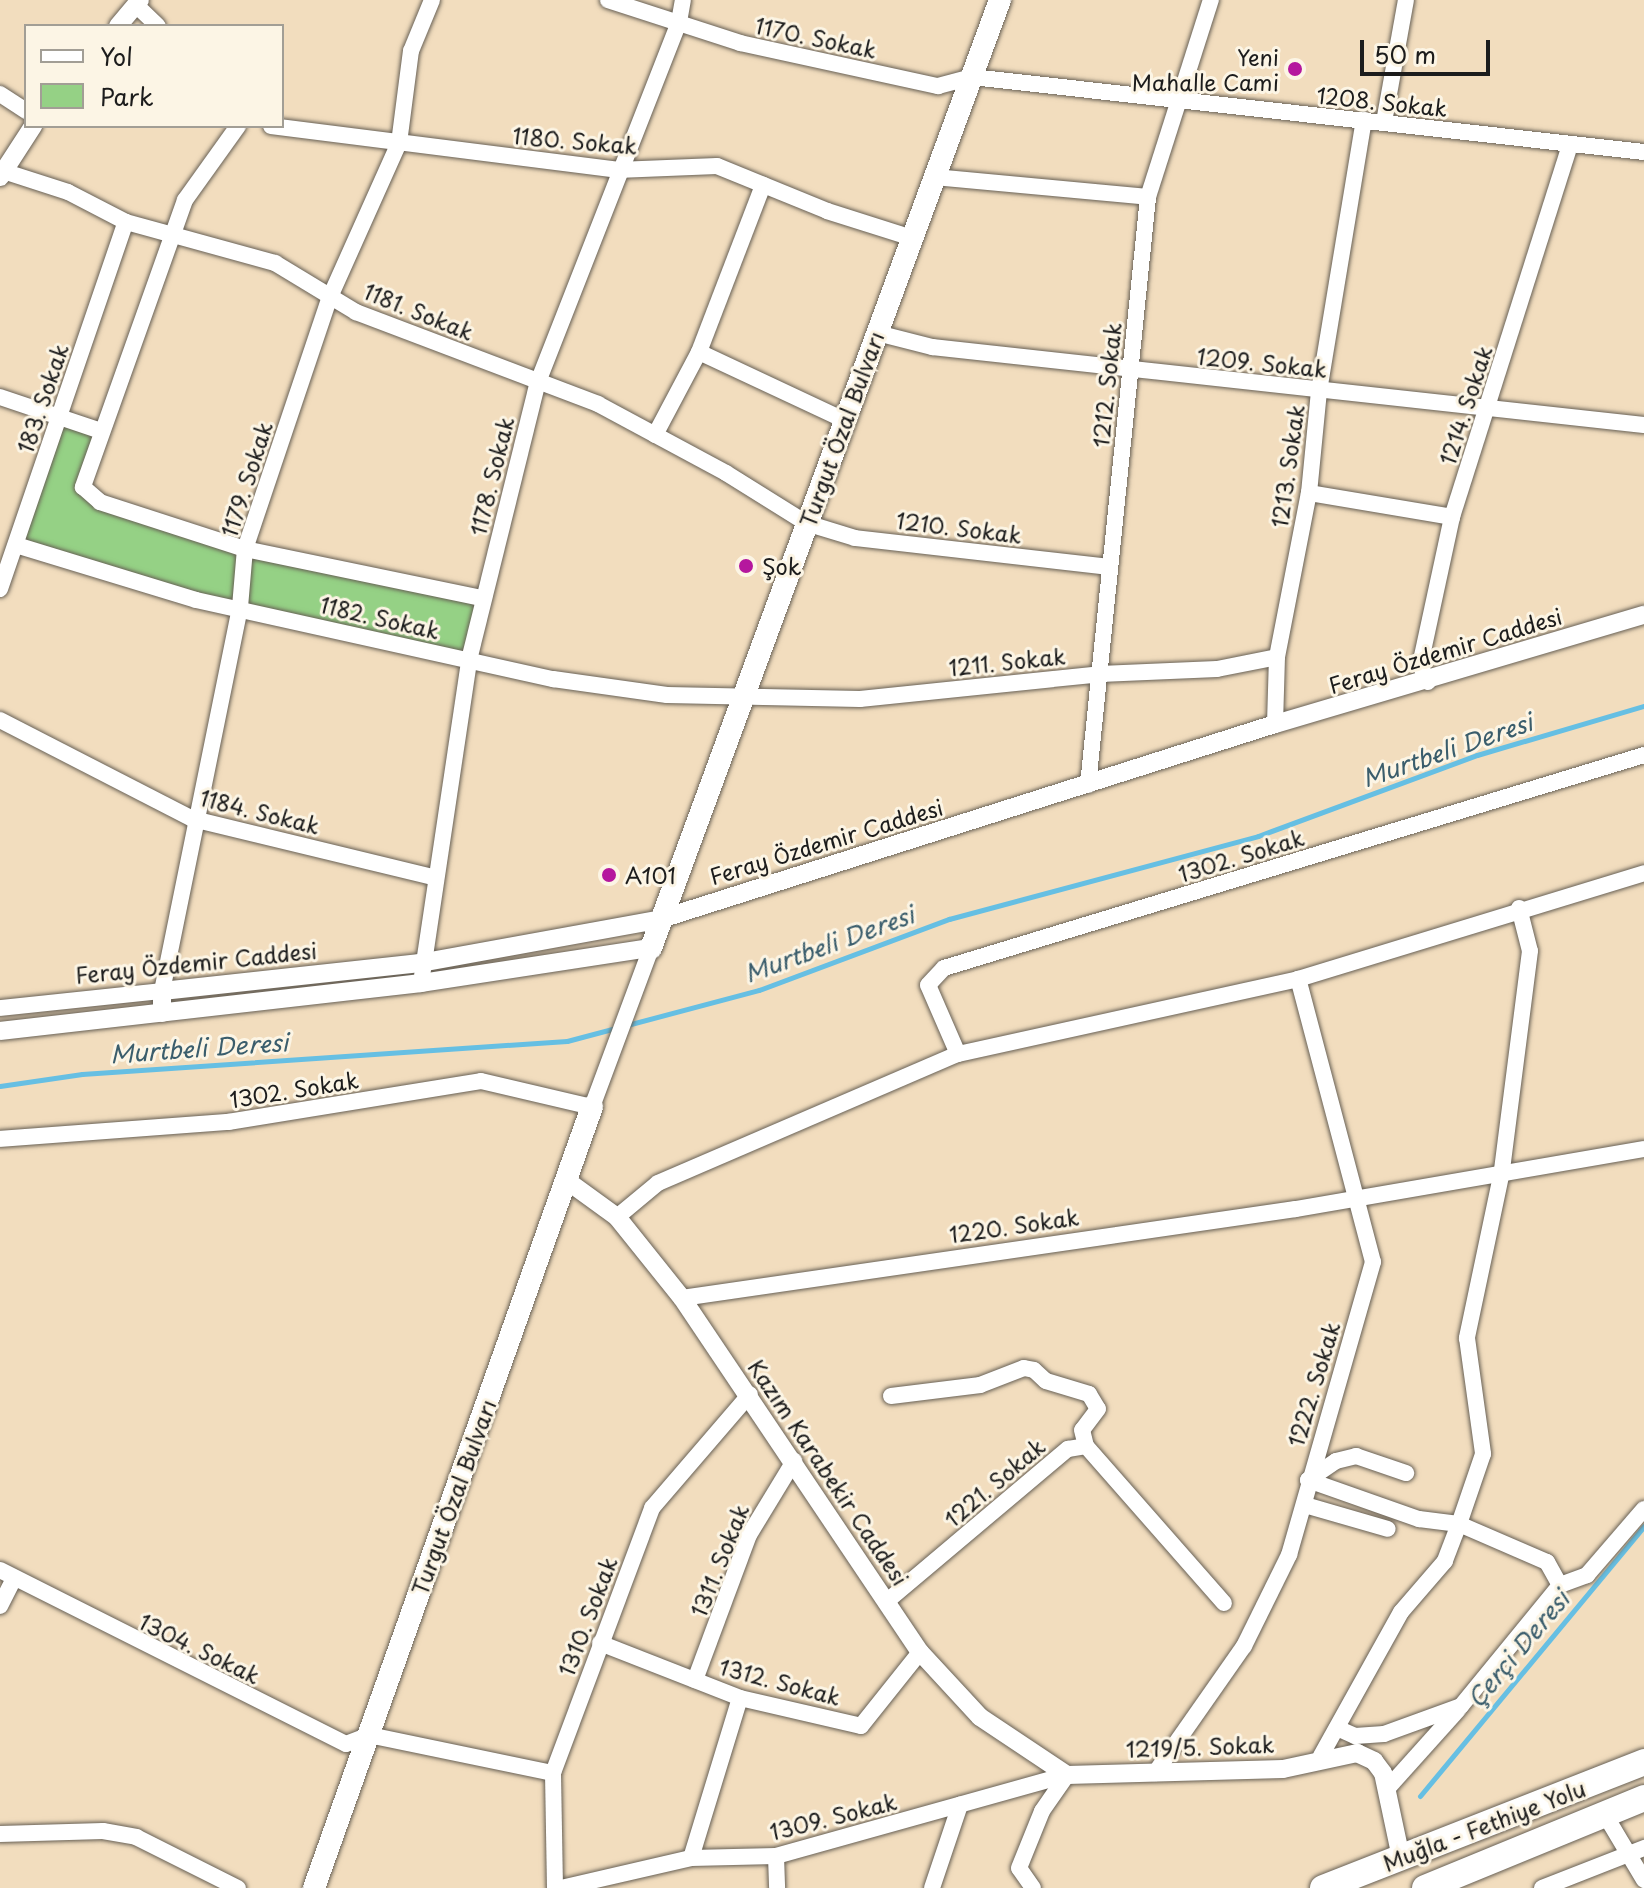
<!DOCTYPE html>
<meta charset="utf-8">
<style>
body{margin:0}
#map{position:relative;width:1644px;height:1888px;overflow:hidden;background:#f2ddbe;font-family:"Playpen Sans",sans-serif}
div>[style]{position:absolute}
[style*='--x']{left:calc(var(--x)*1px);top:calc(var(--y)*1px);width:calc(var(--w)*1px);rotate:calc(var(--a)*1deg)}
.green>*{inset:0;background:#95d185}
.stream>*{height:5px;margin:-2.5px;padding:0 2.5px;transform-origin:2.5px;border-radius:2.5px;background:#66bfe3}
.roads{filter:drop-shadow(0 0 2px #676055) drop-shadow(0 0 2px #676055)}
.minor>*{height:16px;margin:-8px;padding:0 8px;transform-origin:8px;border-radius:8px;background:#fff}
.tertiary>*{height:18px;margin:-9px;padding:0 9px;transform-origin:9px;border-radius:9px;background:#fff}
.secondary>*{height:22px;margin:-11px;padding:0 11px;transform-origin:11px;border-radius:11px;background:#fff}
.trunk>*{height:26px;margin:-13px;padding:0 13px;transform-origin:13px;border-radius:13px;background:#fff}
.dots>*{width:22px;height:22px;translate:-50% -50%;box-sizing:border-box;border:4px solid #fcf5e5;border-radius:50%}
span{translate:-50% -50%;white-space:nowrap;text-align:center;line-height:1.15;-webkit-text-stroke:6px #fcf5e5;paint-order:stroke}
.street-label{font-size:22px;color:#1c1c1c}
.poi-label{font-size:22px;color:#1c1c1c}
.right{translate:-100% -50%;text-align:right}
.left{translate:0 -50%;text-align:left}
.water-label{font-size:24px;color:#3a5d6c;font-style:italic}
.legend{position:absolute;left:24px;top:24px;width:260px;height:104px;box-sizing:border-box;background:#fcf5e5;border:2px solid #a29e95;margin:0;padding:10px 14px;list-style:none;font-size:24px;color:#1c1c1c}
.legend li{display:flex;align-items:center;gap:16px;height:40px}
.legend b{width:40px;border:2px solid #a29e95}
.scale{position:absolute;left:1360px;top:40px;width:130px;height:36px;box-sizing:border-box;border:4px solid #1c1c1c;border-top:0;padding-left:10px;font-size:24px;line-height:28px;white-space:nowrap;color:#1c1c1c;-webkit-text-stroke:6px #fcf5e5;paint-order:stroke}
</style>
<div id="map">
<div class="green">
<i style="clip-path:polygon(58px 416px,101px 431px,89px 495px,245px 549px,482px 598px,469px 660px,240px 607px,16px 545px)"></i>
</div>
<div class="stream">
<i style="--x:0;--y:1086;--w:83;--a:-8.3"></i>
<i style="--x:82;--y:1074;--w:486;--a:-3.9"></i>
<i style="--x:567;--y:1041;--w:199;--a:-14.9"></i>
<i style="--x:759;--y:990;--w:203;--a:-20.5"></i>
<i style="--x:949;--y:919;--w:320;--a:-15"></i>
<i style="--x:1258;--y:836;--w:233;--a:-20.3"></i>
<i style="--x:1477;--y:755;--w:174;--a:-16.4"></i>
<i style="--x:1420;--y:1796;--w:351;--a:-50.3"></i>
</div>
<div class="roads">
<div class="minor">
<i style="--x:608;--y:0;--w:139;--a:18"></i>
<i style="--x:740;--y:43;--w:203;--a:12.3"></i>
<i style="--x:938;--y:86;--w:35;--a:-15"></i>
<i style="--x:972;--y:77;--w:676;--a:6.37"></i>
<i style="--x:136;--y:5;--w:30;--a:44"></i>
<i style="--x:0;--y:94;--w:31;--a:33"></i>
<i style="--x:1384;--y:122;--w:124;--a:-79.8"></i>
<i style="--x:238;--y:126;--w:91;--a:125.6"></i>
<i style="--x:185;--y:200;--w:305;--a:109.6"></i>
<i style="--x:83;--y:487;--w:23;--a:41"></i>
<i style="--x:100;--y:502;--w:152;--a:18"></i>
<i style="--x:245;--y:549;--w:242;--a:11.7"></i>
<i style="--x:271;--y:126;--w:349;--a:7.2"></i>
<i style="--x:617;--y:170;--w:100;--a:-2.3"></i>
<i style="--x:717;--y:166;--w:119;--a:22.2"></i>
<i style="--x:827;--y:211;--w:89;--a:17.6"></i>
<i style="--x:3;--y:171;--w:68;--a:17.9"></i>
<i style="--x:68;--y:192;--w:65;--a:27.3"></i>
<i style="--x:126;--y:222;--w:155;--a:15.4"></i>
<i style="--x:275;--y:263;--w:95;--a:31.2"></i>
<i style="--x:356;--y:312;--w:259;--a:20.8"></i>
<i style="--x:598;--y:404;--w:145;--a:28.3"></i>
<i style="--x:726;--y:473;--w:94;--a:32"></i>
<i style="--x:806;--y:523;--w:51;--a:17"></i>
<i style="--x:855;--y:538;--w:255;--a:6.5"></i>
<i style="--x:934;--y:177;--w:215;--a:5.3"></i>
<i style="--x:877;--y:333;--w:57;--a:14.3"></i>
<i style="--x:932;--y:347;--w:716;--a:6.25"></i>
<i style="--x:699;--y:352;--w:160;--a:25.1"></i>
<i style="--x:0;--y:397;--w:107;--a:18.6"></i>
<i style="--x:655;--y:435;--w:94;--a:-62.1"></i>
<i style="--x:699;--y:352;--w:179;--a:-69"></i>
<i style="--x:1309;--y:493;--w:145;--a:9.5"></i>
<i style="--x:16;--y:545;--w:188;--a:17"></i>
<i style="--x:196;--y:600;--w:366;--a:12.5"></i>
<i style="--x:553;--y:679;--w:115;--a:8"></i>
<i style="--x:667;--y:695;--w:193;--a:1.2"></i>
<i style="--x:860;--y:699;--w:241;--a:-5.9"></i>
<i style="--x:1100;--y:674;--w:117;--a:-2.4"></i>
<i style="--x:1217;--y:669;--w:61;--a:-11.3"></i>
<i style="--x:0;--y:589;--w:388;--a:-71.1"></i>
<i style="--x:1428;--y:682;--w:19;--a:-115"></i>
<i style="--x:1420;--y:665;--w:151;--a:-77.8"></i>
<i style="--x:1452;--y:517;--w:391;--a:-72.4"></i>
<i style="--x:0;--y:720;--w:217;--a:27.2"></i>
<i style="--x:193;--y:819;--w:247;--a:13.6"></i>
<i style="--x:1275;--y:724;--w:67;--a:-88.3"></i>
<i style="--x:1277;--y:657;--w:167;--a:-79"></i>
<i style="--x:1309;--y:493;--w:102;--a:-84.4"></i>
<i style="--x:1319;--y:391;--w:275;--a:-80.6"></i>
<i style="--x:1088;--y:785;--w:591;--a:-84.17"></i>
<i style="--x:1148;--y:197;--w:207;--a:-72.3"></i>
<i style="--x:1519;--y:908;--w:44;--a:75.7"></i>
<i style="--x:1530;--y:951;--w:227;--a:97.3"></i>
<i style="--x:1501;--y:1176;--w:166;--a:101.9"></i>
<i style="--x:1467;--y:1338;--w:117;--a:82.1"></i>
<i style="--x:1483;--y:1454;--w:74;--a:108.9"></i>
<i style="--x:1459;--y:1524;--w:96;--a:23.4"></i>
<i style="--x:1547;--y:1562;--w:26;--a:61"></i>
<i style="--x:421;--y:983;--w:327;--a:-81.5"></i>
<i style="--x:469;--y:660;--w:286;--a:-76.1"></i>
<i style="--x:538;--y:382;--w:387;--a:-68.6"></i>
<i style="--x:679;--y:22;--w:22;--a:-80"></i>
<i style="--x:0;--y:1008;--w:163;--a:-6"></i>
<i style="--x:162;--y:991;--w:392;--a:-78.5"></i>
<i style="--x:240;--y:607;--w:58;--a:-85.1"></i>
<i style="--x:245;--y:549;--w:266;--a:-71.4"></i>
<i style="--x:330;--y:297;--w:169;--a:-65.9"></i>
<i style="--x:399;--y:143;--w:93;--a:-82.6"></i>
<i style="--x:411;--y:51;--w:55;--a:-67.6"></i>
<i style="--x:958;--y:1054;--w:75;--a:-113.5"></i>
<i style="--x:928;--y:985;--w:23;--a:-47"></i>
<i style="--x:944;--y:968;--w:732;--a:-16.92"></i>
<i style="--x:0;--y:1139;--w:229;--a:-4.3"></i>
<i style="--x:228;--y:1122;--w:256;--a:-9.2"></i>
<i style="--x:481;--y:1081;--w:114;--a:13.2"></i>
<i style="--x:592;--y:1107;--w:170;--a:-69.6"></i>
<i style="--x:617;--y:1217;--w:53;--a:-39.7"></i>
<i style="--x:658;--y:1183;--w:327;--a:-23.3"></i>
<i style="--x:958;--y:1054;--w:348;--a:-12.4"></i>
<i style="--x:1298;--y:979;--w:362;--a:-17"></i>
<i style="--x:682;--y:1298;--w:620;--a:-8.25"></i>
<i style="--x:1296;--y:1209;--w:353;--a:-9.8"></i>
<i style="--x:891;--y:1396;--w:90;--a:-7"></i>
<i style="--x:980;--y:1385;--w:47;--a:-21.1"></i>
<i style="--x:1024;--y:1368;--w:10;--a:11"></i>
<i style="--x:1034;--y:1370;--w:16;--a:43"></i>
<i style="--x:1046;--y:1381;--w:45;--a:16.8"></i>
<i style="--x:1089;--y:1394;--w:17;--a:59"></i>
<i style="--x:1098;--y:1409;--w:26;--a:127"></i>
<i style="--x:1082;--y:1430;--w:16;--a:76"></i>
<i style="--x:1308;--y:1480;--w:118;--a:19.4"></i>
<i style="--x:1419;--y:1519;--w:40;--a:7.1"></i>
<i style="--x:1459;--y:1524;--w:40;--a:111"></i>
<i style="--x:1445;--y:1561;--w:67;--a:130.8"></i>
<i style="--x:1401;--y:1612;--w:165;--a:119.1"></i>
<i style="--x:1308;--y:1480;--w:34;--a:-34"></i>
<i style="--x:1336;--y:1461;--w:21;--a:-14"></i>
<i style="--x:1356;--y:1456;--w:53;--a:18.8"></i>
<i style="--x:1305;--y:1505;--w:86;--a:16.1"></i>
<i style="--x:0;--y:1570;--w:387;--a:26.7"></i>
<i style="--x:346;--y:1744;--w:25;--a:-21"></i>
<i style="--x:369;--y:1735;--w:188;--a:11.7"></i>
<i style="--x:886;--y:1602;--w:238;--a:-40.1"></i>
<i style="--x:1068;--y:1449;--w:18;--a:-9"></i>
<i style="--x:1086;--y:1446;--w:209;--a:48.7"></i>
<i style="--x:0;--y:1606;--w:31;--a:-63"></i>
<i style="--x:600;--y:1643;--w:150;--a:21.4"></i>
<i style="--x:740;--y:1698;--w:124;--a:13"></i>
<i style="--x:861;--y:1726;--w:95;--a:-51.4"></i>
<i style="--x:695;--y:1680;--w:155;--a:-69.6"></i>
<i style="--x:749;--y:1535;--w:87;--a:-58.7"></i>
<i style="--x:1337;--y:1728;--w:20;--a:24"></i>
<i style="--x:1355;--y:1736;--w:29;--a:-4"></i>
<i style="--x:1384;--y:1734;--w:82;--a:-20"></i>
<i style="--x:1461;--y:1706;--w:156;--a:-50.7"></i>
<i style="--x:1560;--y:1585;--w:29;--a:-20"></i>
<i style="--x:1587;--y:1575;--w:87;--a:-49.2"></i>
<i style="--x:1155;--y:1773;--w:155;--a:-55"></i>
<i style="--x:1244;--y:1646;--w:102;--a:-63.7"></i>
<i style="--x:1289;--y:1555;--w:305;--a:-74"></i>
<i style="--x:1373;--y:1262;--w:293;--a:-104.8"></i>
<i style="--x:1387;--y:1789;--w:106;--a:-48.1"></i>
<i style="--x:1604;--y:1813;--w:78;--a:59.2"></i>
<i style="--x:0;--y:1834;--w:103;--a:-1.7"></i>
<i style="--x:103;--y:1831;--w:34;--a:10"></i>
<i style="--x:136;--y:1837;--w:114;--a:26.6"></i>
<i style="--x:776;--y:1856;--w:32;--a:88"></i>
<i style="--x:691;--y:1858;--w:167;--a:-73"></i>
<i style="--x:555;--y:1888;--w:115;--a:-91"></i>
<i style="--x:553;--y:1773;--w:283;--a:-69.5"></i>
<i style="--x:652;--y:1508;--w:150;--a:-49.3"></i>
<i style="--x:561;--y:1888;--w:133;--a:-13"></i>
<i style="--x:691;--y:1858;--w:85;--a:-1.3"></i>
<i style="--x:776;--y:1856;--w:302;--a:-15.6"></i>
<i style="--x:932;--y:1888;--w:88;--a:-71.4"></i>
<i style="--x:1033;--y:1888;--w:24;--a:-125"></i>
<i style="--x:1019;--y:1868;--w:61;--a:-68"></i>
<i style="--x:1042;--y:1811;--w:44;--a:-55.2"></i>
<i style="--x:1542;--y:1888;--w:110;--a:-21.4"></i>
</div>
<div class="tertiary">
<i style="--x:118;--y:26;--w:34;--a:-50"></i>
<i style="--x:0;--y:177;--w:61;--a:-57.1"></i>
<i style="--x:162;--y:1013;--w:22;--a:-90"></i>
<i style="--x:162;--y:991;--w:260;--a:-6.2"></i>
<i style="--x:420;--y:963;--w:245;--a:-10.3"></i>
<i style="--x:661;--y:919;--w:644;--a:-17.62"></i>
<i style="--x:1275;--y:724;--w:385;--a:-16.5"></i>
<i style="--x:0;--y:1031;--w:424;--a:-6.5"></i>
<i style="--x:421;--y:983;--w:233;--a:-8.7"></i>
<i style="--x:566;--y:1180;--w:63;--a:36"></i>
<i style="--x:617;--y:1217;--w:104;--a:51.3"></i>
<i style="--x:682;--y:1298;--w:427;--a:56.1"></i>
<i style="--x:920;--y:1652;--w:88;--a:47.3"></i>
<i style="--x:980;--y:1717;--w:105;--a:33.7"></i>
<i style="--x:1067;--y:1775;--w:216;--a:-1.6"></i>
<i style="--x:1283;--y:1769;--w:76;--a:-12.2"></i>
<i style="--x:1357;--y:1753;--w:19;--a:25"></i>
<i style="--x:1374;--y:1761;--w:15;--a:53"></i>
<i style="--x:1383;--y:1773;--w:87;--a:78"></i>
</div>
<div class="secondary">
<i style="--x:651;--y:948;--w:1010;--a:-69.79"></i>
<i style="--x:314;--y:1888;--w:829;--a:-70.41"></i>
</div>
<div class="trunk">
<i style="--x:1323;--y:1888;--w:345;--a:-21.4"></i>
<i style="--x:1425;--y:1888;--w:237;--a:-22.3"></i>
</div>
</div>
<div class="dots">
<i style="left:1295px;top:69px;background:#b5179e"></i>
<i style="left:746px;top:566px;background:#b5179e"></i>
<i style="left:609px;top:875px;background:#b5179e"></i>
</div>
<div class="street-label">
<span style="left:816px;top:37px;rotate:12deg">1170. Sokak</span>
<span style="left:1382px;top:101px;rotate:6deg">1208. Sokak</span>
<span style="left:575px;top:140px;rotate:5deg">1180. Sokak</span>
<span style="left:419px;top:311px;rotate:22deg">1181. Sokak</span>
<span style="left:1262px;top:362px;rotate:6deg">1209. Sokak</span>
<span style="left:1106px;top:385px;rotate:-84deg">1212. Sokak</span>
<span style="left:42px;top:398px;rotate:-71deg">183. Sokak</span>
<span style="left:1465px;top:405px;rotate:-72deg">1214. Sokak</span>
<span style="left:841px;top:429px;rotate:-70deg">Turgut Özal Bulvarı</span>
<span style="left:1287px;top:466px;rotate:-82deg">1213. Sokak</span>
<span style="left:491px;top:476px;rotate:-76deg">1178. Sokak</span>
<span style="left:246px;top:479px;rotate:-72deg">1179. Sokak</span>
<span style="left:959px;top:527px;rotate:7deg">1210. Sokak</span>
<span style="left:380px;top:617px;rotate:13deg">1182. Sokak</span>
<span style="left:1445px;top:650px;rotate:-17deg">Feray Özdemir Caddesi</span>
<span style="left:1007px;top:661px;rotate:-6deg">1211. Sokak</span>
<span style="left:260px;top:811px;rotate:14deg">1184. Sokak</span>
<span style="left:826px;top:841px;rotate:-17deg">Feray Özdemir Caddesi</span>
<span style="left:1241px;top:855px;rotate:-17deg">1302. Sokak</span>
<span style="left:196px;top:962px;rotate:-6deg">Feray Özdemir Caddesi</span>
<span style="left:294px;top:1089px;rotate:-9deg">1302. Sokak</span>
<span style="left:1014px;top:1225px;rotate:-8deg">1220. Sokak</span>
<span style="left:1313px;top:1384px;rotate:-73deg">1222. Sokak</span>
<span style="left:829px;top:1472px;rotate:56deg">Kazım Karabekir Caddesi</span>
<span style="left:994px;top:1482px;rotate:-40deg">1221. Sokak</span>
<span style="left:453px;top:1497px;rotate:-70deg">Turgut Özal Bulvarı</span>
<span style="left:719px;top:1560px;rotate:-68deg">1311. Sokak</span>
<span style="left:587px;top:1616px;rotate:-69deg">1310. Sokak</span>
<span style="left:200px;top:1648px;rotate:26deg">1304. Sokak</span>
<span style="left:780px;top:1681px;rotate:15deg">1312. Sokak</span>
<span style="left:1200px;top:1746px;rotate:-2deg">1219/5. Sokak</span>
<span style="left:833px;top:1816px;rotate:-14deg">1309. Sokak</span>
<span style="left:1484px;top:1825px;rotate:-21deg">Muğla - Fethiye Yolu</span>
</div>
<div class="poi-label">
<span class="right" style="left:1279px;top:69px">Yeni<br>Mahalle Cami</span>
<span class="left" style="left:762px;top:566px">Şok</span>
<span class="left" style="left:625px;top:875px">A101</span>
</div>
<div class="water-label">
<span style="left:1447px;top:750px;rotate:-19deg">Murtbeli Deresi</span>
<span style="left:829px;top:944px;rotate:-20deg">Murtbeli Deresi</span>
<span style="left:199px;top:1048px;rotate:-4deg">Murtbeli Deresi</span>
<span style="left:1518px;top:1649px;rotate:-50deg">Çerçi Deresi</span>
</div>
<ul class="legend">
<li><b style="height:10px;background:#fff"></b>Yol</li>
<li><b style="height:22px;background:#95d185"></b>Park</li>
</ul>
<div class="scale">50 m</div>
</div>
